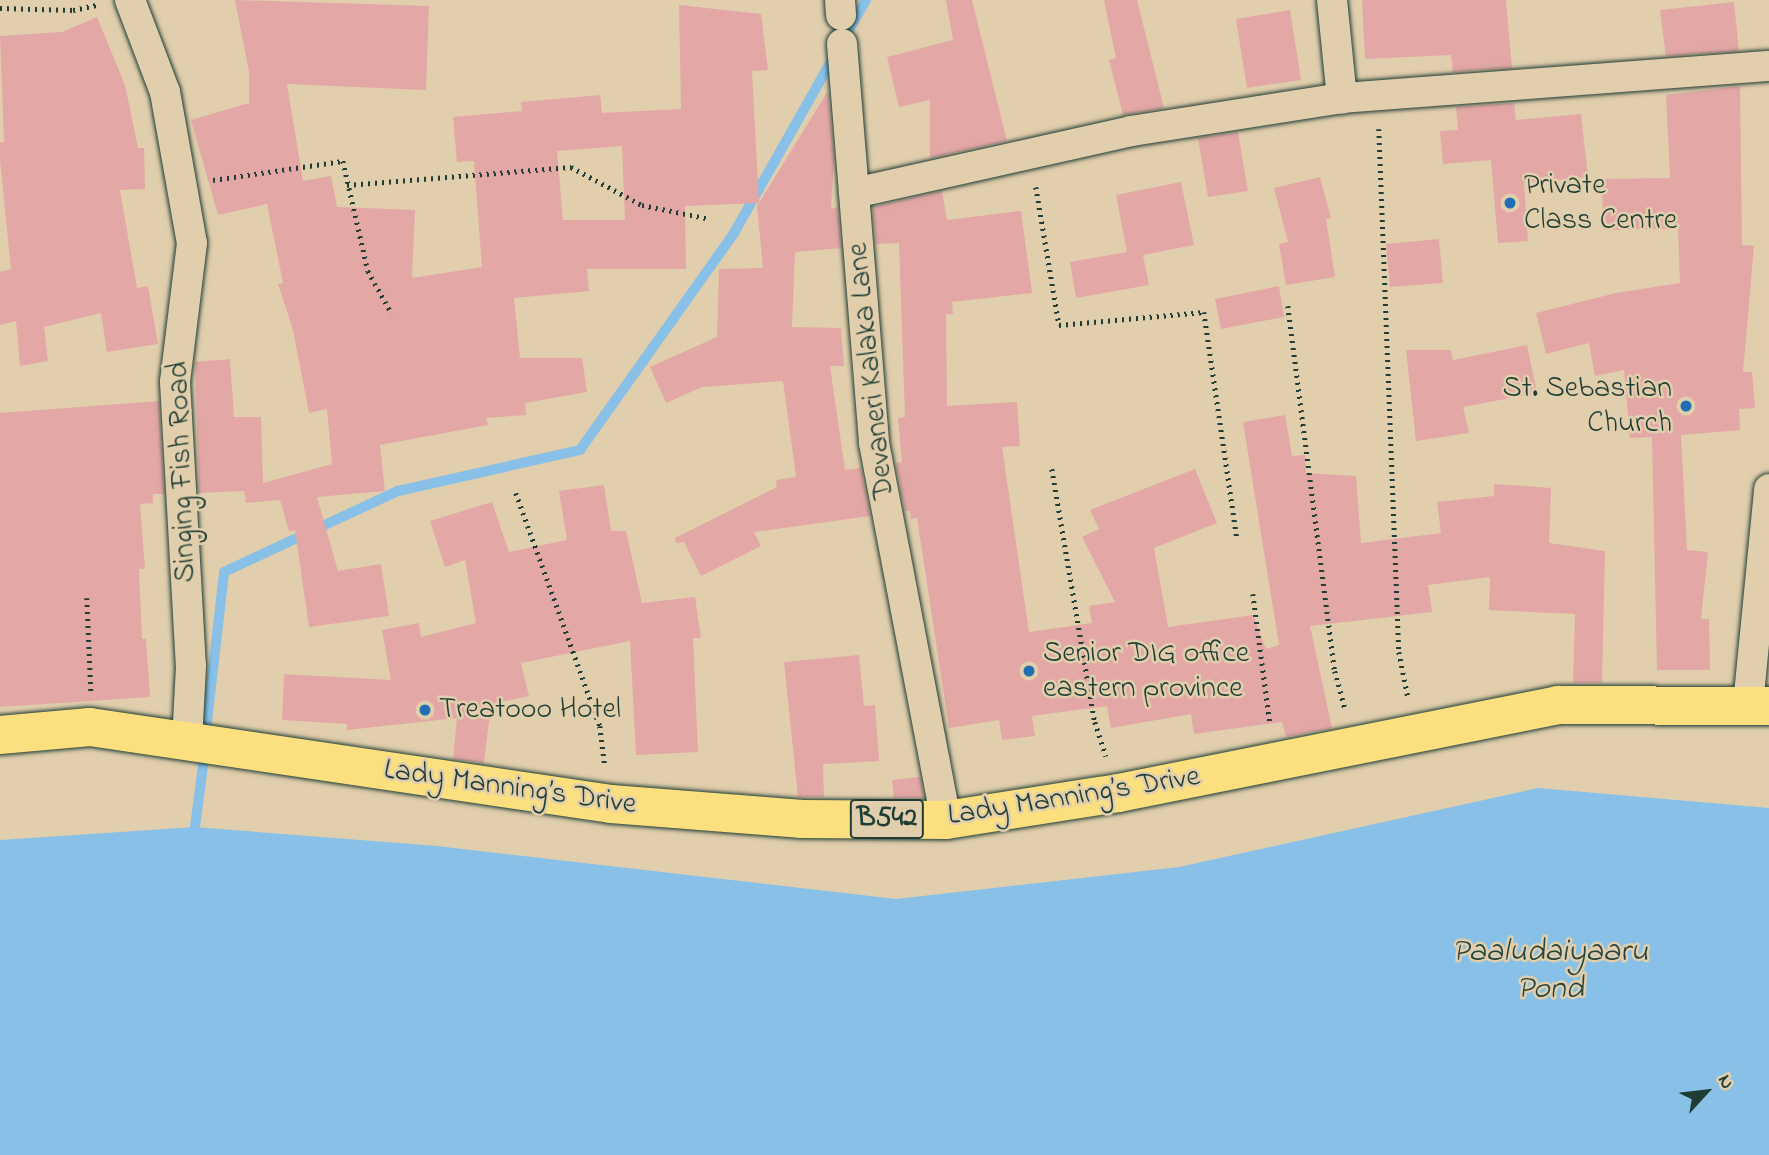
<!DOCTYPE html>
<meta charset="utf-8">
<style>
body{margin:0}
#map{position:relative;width:1769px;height:1155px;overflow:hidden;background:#e1ceac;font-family:"Indie Flower",sans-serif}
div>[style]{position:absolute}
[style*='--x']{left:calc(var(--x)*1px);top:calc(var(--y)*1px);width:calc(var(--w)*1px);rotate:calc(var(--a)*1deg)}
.water>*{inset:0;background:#89c0e7}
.stream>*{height:10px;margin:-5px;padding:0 5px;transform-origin:5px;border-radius:5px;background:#89c0e7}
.building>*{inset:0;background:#e3a8a6}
.path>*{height:4.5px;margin-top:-2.25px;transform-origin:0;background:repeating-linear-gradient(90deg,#1f3d34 0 2px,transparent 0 7px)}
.roads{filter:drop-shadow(0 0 2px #1f3d34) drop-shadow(0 0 2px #1f3d34)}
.street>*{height:30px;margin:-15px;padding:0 15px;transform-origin:15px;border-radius:15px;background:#e1ceac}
.primary>*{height:38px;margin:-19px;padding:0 19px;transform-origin:19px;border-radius:19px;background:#fce080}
.dots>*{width:19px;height:19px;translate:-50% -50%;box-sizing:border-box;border:4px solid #e1ceac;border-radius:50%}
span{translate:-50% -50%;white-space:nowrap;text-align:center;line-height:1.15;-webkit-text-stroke:5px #e1ceac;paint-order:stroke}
.shield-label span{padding:2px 5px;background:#e1ceac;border:2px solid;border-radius:5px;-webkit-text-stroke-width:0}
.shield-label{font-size:28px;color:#1f3d34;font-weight:700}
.poi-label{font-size:30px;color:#1f3d34}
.left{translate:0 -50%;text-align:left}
.right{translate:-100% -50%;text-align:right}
.street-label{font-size:30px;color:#1f3d34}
.water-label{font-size:32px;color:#24443d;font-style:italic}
.north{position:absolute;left:1671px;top:1057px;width:70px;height:70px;-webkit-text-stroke:5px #e1ceac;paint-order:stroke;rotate:63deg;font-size:19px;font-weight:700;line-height:28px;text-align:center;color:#1f3d34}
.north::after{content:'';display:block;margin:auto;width:24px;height:32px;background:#1f3d34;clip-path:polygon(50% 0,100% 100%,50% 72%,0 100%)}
</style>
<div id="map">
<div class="water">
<i style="clip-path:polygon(1538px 788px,1769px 808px,1769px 1155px,0 1155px,0 840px,195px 827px,437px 846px,896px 899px,1179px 867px)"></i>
</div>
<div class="stream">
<i style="--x:206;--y:731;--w:160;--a:-83.5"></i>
<i style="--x:224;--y:572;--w:192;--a:-25"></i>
<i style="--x:398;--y:491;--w:187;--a:-12.7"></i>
<i style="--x:580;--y:450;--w:266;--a:-54.6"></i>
<i style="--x:734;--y:233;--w:268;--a:-60.5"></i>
<i style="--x:195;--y:827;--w:63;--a:-82.6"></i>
</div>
<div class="building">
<i style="clip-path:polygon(evenodd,235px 0,429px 6px,426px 90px,287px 84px,303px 181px,331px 176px,337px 207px,415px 210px,412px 278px,482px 267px,474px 161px,457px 162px,453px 117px,522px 111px,521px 102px,600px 95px,602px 113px,681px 109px,679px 5px,761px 14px,768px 70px,752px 71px,759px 203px,685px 206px,686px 269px,587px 269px,589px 291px,514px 298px,520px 358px,582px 358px,587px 392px,525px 403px,526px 415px,486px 418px,488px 425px,380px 445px,385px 491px,317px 497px,338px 571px,381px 564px,389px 616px,309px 627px,295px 530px,289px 531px,280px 500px,246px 503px,244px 491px,199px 493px,195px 362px,230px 359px,234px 417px,261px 417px,263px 483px,332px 464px,327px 409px,309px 413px,293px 330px,278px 284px,283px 283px,267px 204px,218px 215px,191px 120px,249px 103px,249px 72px,235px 0,622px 146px,625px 220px,563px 220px,557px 151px,622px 146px)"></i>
<i style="clip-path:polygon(946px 0,972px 0,1007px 141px,930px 158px,930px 100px,899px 107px,887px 57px,953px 40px)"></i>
<i style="clip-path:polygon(1104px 0,1137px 0,1164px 108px,1123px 115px,1109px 60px,1116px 58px)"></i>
<i style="clip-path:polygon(1362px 0,1506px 0,1512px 68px,1453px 72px,1451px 55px,1365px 59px)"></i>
<i style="clip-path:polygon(1734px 2px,1739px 51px,1666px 56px,1660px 10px)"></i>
<i style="clip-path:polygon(1290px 10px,1301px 80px,1247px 88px,1236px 19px)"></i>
<i style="clip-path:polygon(97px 17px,125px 85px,138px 148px,144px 148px,145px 189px,120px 190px,137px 288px,148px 286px,158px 344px,107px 352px,101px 313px,44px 327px,48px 361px,20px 366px,16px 321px,0 325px,0 272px,11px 269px,0 159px,0 142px,4px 142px,0 36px,62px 32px)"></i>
<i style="clip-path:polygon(1740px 86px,1742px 245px,1754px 246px,1743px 372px,1752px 372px,1755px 408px,1739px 409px,1740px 430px,1681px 435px,1687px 550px,1708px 552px,1701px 619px,1709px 619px,1710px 670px,1657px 670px,1652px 437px,1630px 438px,1624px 370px,1595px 376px,1589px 343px,1546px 354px,1536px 313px,1616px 293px,1680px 283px,1678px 229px,1603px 230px,1602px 179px,1670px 178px,1666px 95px)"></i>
<i style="clip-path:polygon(828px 91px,834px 159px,831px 209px,838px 207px,841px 248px,795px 252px,792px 327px,841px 328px,844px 366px,830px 366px,845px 470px,861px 468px,870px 516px,754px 532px,761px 546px,701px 576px,684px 542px,676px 543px,675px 538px,777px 487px,776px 480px,796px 477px,783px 381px,702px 387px,666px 403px,650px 367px,717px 337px,719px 269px,763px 268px,757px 206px)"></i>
<i style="clip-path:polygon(1514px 103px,1516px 120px,1581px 114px,1588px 177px,1524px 183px,1528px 241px,1498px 243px,1491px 160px,1443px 164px,1440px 131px,1458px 130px,1456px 107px)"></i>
<i style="clip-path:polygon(1238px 132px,1248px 191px,1208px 197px,1198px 138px)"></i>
<i style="clip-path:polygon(1320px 177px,1331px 218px,1326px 219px,1335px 277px,1286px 285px,1279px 244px,1288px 242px,1274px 188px)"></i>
<i style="clip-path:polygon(1181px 182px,1194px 245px,1143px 255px,1149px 285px,1076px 298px,1070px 262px,1127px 252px,1116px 195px)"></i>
<i style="clip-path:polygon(942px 191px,947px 220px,1021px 211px,1032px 293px,952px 302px,953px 314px,946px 314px,947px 406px,1017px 402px,1020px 446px,1002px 447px,1029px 632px,1092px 623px,1089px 606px,1115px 602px,1082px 537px,1099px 529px,1090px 510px,1195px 469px,1217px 523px,1154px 548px,1168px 627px,1253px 615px,1266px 649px,1279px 645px,1243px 422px,1285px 415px,1292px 456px,1305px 455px,1306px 473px,1356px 476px,1361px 543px,1441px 533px,1437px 502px,1494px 496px,1494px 484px,1551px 488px,1549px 543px,1605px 551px,1602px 683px,1573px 683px,1575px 614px,1489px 610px,1490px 577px,1428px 585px,1432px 612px,1310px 626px,1332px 728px,1286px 737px,1282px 722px,1194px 734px,1191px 714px,1111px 728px,1107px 706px,1032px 716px,1035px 736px,1002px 740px,999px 720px,949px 728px,917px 518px,911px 519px,910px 511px,905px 511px,896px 463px,902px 462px,898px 418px,905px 417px,899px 243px,876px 244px,873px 207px)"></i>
<i style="clip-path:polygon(1439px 239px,1443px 283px,1390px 287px,1386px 244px)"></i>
<i style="clip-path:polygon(1279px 286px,1284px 317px,1221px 329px,1215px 299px)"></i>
<i style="clip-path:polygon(1527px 345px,1537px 393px,1463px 407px,1469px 433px,1416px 441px,1406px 350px,1451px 350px,1453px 360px)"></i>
<i style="clip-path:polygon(159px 401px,164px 494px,153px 494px,153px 503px,140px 504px,145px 569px,139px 569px,142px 639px,146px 639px,150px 697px,0 707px,0 413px)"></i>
<i style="clip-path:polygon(604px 485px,611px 531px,626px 531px,642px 603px,695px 597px,701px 638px,693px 638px,698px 752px,636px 755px,630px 641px,521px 663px,529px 696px,491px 704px,484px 763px,453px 759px,457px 718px,347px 730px,347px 724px,282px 720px,284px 674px,391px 680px,382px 630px,419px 623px,421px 637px,476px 623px,465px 560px,445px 567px,430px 521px,492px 502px,509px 552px,567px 540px,559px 491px)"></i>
<i style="clip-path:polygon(859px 655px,864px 706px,875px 705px,879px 761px,823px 764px,824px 797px,798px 797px,784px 662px)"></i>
<i style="clip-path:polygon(920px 777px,924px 798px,894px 798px,892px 780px)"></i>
</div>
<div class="path">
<i style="--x:0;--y:8;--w:73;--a:1.6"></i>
<i style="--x:73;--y:10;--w:25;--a:-12"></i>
<i style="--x:1379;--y:129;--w:523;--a:87.81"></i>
<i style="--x:1399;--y:652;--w:46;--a:78.7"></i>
<i style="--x:213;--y:180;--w:131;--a:-8.3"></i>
<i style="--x:343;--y:161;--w:113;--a:77.2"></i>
<i style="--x:368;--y:271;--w:49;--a:60.8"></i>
<i style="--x:347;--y:185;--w:225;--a:-4.6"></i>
<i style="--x:571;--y:167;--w:81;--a:28.2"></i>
<i style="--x:642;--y:205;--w:69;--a:11.6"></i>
<i style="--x:1036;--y:187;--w:140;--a:80.5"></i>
<i style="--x:1059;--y:325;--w:146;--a:-5.1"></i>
<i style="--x:1204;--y:312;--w:228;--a:81.7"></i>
<i style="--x:1288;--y:306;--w:368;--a:82.7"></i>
<i style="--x:1335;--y:671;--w:38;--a:75"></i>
<i style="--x:1052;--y:469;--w:257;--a:80.4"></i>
<i style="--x:1095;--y:722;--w:36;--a:72"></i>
<i style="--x:516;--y:493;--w:248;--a:70.2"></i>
<i style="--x:600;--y:726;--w:39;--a:83"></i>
<i style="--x:1253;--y:594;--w:131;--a:82.5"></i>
<i style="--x:87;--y:598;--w:93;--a:87.5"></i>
</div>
<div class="roads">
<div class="street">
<i style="--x:130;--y:0;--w:98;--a:69.2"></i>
<i style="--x:165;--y:92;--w:153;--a:79.9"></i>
<i style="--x:192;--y:243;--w:140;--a:97"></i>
<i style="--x:175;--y:382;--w:284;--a:86.8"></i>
<i style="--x:191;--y:666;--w:76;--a:93"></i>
<i style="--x:840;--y:0;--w:15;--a:86"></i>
<i style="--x:1332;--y:0;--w:99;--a:84.2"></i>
<i style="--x:842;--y:44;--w:400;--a:85.4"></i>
<i style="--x:874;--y:443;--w:384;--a:79.2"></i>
<i style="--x:854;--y:193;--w:284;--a:-12.6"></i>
<i style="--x:1131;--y:131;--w:214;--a:-8.9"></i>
<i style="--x:1342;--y:98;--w:428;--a:-4.3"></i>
<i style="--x:1748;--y:705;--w:217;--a:-84.4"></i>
</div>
<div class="primary">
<i style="--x:0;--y:735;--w:90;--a:-5.1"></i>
<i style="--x:90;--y:727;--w:527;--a:8.41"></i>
<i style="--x:611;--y:804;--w:192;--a:4.5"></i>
<i style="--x:802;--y:819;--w:144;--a:0.4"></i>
<i style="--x:946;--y:820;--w:175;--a:-8.9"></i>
<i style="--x:1119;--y:793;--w:448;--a:-11.3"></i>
<i style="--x:1558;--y:705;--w:211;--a:0.3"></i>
</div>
</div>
<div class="dots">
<i style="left:1510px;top:203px;background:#1f6fb2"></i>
<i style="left:1686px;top:406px;background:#1f6fb2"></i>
<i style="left:1029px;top:671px;background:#1f6fb2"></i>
<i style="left:425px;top:710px;background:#1f6fb2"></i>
</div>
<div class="shield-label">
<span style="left:887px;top:819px">B542</span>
</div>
<div class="poi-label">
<span class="left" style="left:1524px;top:203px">Private<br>Class Centre</span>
<span class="right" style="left:1672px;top:406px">St. Sebastian<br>Church</span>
<span class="left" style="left:1043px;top:671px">Senior DIG office<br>eastern province</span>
<span class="left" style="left:439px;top:710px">Treatooo Hotel</span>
</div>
<div class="street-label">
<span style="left:872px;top:371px;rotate:-96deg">Devaneri Kalaka Lane</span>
<span style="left:183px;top:472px;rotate:-92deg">Singing Fish Road</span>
<span style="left:510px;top:788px;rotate:8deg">Lady Manning’s Drive</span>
<span style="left:1074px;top:797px;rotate:-9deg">Lady Manning’s Drive</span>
</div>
<div class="water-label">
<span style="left:1550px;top:972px">Paaludaiyaaru<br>Pond</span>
</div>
<div class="north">N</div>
</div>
